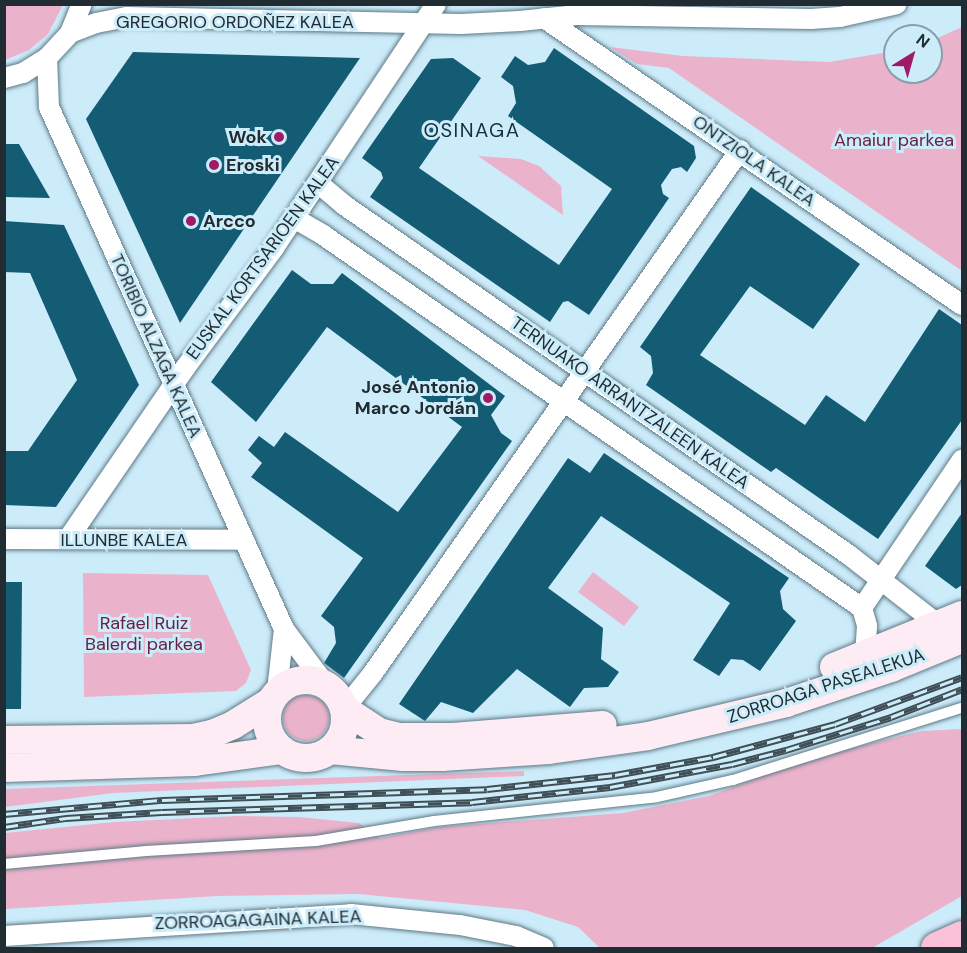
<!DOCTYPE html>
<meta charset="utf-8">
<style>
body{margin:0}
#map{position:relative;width:967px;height:953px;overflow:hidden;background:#cdecfa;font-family:"DM Sans",sans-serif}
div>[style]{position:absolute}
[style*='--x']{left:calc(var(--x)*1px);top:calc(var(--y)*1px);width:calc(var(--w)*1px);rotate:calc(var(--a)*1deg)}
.green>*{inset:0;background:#ebb3cb}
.round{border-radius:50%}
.building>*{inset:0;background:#135c74}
.roads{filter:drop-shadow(0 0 2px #5d7986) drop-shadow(0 0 2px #5d7986)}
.service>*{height:10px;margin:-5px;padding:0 5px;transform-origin:5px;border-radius:5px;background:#fff}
.minor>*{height:20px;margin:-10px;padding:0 10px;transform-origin:10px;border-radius:10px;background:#fff}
.secondary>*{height:28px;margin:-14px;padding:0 14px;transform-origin:14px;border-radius:14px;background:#feecf4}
.secondary>.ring{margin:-14px;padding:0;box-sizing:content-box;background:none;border:28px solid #feecf4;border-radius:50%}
.motorway>*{height:33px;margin:-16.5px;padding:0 16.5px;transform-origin:16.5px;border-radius:16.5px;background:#fac1d9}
.rail>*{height:7px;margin-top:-3.5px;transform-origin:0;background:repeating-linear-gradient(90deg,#cdecfa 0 14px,#3f4f55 0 28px);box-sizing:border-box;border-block:2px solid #3f4f55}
.dots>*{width:16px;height:16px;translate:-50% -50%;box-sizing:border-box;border:3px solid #cdecfa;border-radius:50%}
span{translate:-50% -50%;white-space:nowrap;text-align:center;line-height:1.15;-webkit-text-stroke:6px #cdecfa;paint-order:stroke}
.street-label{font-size:18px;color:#202c31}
.poi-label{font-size:18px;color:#202c31;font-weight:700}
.right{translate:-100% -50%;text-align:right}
.left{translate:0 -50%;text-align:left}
.park-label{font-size:18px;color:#662145}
.neighbourhood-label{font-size:20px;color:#142f3a;letter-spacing:1.5px}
.frame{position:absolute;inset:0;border:6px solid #202c31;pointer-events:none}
.north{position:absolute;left:883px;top:24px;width:60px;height:60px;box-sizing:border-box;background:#cdecfa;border:2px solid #889faa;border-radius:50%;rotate:37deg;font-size:16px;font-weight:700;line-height:24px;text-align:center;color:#202c31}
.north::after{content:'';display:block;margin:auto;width:21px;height:27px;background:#a01a68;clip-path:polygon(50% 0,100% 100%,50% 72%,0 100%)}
</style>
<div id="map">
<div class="green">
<i style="clip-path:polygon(5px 4px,63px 4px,63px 5px,48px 34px,29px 50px,5px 60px)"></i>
<i style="clip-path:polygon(962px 27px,962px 271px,669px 68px,637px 64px,610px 47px,683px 56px,829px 62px,895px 51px,895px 72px,931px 72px,931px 41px)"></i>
<i style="clip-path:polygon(478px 156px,521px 159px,539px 166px,561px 186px,563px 215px)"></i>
<i style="clip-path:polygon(593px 572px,639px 607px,624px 626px,578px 592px)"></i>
<i style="clip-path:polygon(83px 573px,208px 575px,251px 670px,246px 683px,236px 691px,84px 697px)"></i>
<i class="round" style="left:283px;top:695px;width:46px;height:46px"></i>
<i style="clip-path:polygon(962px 729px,962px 896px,872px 948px,600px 948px,578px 927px,525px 910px,358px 894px,218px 896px,5px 909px,5px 833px,114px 822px,237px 816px,299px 817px,359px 823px,380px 838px,439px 827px,623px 813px,709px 796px,811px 758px,922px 731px)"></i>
<i style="clip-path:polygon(524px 771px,524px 776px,113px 793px,5px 807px,5px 789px)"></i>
</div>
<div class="building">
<i style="clip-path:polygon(554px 48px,694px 146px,696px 158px,687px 172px,681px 167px,672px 169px,661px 185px,663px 194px,669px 198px,589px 315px,568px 301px,563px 302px,550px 322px,370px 197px,383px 178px,381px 172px,362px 158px,431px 59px,453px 58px,481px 78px,419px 168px,559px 265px,612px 189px,508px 116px,516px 103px,513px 86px,501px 77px,515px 56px,528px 65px,545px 62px)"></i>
<i style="clip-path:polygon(133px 52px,360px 58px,180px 323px,86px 119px)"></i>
<i style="clip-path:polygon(4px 144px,19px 144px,50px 198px,4px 197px)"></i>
<i style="clip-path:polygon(751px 187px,860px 264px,813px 329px,750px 286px,700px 355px,805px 425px,826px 395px,865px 422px,939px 309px,962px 325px,962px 420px,878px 539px,776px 468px,771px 472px,646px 385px,653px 373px,651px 356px,640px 347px)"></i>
<i style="clip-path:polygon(4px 221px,64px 225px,139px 385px,56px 507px,4px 505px,4px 451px,28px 451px,77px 380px,30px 273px,4px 272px)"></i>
<i style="clip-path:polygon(292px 270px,311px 284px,333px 284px,342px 273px,505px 396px,491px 415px,501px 433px,512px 441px,344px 678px,324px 663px,336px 643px,334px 627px,321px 616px,363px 558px,251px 477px,262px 463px,248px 450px,259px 436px,274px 447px,285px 432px,398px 512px,462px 427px,327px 327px,256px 422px,211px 382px)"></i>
<i style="clip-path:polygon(604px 453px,789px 578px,780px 591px,783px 609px,796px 621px,760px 671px,743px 660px,731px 659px,719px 676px,693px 660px,730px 603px,601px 516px,548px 588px,603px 628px,601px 659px,619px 672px,608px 687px,584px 688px,570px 707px,517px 669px,473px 713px,441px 702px,425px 721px,399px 704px,568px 458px,590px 473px)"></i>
<i style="clip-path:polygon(962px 513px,962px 585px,956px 589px,925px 566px)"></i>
<i style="clip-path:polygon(4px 582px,22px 582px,21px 709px,4px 709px)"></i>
</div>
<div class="roads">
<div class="service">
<i style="--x:4;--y:864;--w:143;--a:-5.2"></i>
<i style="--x:146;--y:851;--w:170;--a:-3.4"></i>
<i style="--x:316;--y:841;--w:120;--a:-9.6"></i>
<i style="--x:434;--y:821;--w:224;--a:-6.1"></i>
<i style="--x:657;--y:797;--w:78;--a:-12.6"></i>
<i style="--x:733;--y:780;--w:240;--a:-17.5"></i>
</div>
<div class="minor">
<i style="--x:544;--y:18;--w:507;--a:34.47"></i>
<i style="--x:70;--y:33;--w:28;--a:-21"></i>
<i style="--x:96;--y:23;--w:32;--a:-11"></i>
<i style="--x:127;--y:17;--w:334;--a:1.2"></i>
<i style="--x:461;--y:24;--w:59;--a:-2.9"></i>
<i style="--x:520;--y:21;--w:57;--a:-6"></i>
<i style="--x:577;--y:15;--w:234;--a:1"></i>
<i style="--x:811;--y:19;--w:29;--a:-4"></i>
<i style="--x:840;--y:17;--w:58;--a:-12.8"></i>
<i style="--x:47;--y:58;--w:49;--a:87.7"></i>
<i style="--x:49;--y:107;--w:572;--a:65.76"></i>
<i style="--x:284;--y:629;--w:69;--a:53.3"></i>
<i style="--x:4;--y:78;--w:20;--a:-15"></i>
<i style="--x:23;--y:73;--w:28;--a:-32"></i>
<i style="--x:47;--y:58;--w:34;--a:-47"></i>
<i style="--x:70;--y:33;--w:31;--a:-68"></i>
<i style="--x:318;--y:183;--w:34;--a:40"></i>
<i style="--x:344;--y:205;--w:614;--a:34.72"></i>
<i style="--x:849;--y:555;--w:115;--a:38"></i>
<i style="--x:294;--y:218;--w:34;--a:30"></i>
<i style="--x:323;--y:235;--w:655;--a:34.68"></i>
<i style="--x:862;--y:608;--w:19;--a:74"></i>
<i style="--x:867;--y:626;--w:30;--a:94"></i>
<i style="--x:4;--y:539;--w:240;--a:0.2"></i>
<i style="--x:68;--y:539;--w:207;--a:-55.6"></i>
<i style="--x:185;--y:368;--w:149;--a:-53.4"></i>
<i style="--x:274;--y:248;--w:293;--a:-56.4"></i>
<i style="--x:862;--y:608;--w:179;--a:-56"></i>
<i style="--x:277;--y:691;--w:62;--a:-83.6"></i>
<i style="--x:344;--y:709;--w:46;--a:-51.1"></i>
<i style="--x:373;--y:673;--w:639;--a:-54.94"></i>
<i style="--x:4;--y:936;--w:348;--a:-3.6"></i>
<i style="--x:351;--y:914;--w:110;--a:5.8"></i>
<i style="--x:460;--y:925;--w:57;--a:11.1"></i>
<i style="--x:516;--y:936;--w:30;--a:23"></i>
</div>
<div class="secondary">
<i style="--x:834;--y:667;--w:138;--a:-22.1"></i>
<i class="ring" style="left:267px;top:680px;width:50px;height:50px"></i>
<i style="--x:344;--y:709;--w:42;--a:33.3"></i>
<i style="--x:379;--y:732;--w:21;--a:14"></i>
<i style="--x:399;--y:737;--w:54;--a:0"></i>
<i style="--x:453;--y:737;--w:150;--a:-4.6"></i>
<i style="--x:4;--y:740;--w:189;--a:-0.6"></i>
<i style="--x:193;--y:738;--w:19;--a:-12"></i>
<i style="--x:212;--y:734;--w:23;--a:-23"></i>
<i style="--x:233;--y:725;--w:44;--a:-31.9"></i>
<i style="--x:330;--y:750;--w:73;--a:5.5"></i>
<i style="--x:403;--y:757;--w:39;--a:0"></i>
<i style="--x:442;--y:757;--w:107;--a:-3.7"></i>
<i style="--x:549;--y:750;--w:100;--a:-8"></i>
<i style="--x:648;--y:736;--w:142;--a:-13.4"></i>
<i style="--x:786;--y:703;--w:111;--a:-18.4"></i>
<i style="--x:891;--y:668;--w:77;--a:-22.2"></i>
<i style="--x:4;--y:768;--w:191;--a:-1.8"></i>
<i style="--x:195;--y:762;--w:88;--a:-7.9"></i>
</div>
<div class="motorway">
<i style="--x:937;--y:948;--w:27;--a:-24"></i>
</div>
</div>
<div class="rail">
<i style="--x:4;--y:814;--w:159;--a:-5.1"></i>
<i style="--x:162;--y:800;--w:325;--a:-1.9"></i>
<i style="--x:487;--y:789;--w:129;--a:-6.2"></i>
<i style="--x:615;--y:775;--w:100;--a:-10.4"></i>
<i style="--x:713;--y:757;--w:126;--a:-15.1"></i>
<i style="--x:835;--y:724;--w:135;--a:-20.3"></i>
<i style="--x:4;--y:827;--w:63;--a:-8.3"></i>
<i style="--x:66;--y:818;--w:96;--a:-3.6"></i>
<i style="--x:162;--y:812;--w:310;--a:-1.8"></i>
<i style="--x:472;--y:802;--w:139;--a:-6.2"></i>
<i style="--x:610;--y:787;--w:124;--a:-10.7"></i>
<i style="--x:732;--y:764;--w:56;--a:-14.5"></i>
<i style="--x:786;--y:750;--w:110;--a:-17.4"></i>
<i style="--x:891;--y:717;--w:76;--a:-21.5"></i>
</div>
<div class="dots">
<i style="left:279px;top:137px;background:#a01a68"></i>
<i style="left:214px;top:165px;background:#a01a68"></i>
<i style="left:191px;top:221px;background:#a01a68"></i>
<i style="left:488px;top:398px;background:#a01a68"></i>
</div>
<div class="street-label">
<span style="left:235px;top:22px">GREGORIO ORDOÑEZ KALEA</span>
<span style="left:754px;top:161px;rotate:35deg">ONTZIOLA KALEA</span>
<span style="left:263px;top:258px;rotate:-54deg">EUSKAL KORTSARIOEN KALEA</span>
<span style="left:156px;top:346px;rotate:66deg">TORIBIO ALZAGA KALEA</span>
<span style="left:630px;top:403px;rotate:35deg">TERNUAKO ARRANTZALEEN KALEA</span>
<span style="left:124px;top:540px">ILLUNBE KALEA</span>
<span style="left:826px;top:686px;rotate:-18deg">ZORROAGA PASEALEKUA</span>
<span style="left:258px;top:920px;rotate:-2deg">ZORROAGAGAINA KALEA</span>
</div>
<div class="poi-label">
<span class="right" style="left:267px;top:137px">Wok</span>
<span class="left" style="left:226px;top:165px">Eroski</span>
<span class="left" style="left:203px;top:221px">Arcco</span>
<span class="right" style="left:476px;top:398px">José Antonio<br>Marco Jordán</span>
</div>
<div class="park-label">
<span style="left:894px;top:140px">Amaiur parkea</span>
<span style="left:144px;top:634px">Rafael Ruiz<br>Balerdi parkea</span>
</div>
<div class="neighbourhood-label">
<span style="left:472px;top:130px">OSINAGA</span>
</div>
<div class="frame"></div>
<div class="north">N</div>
</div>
